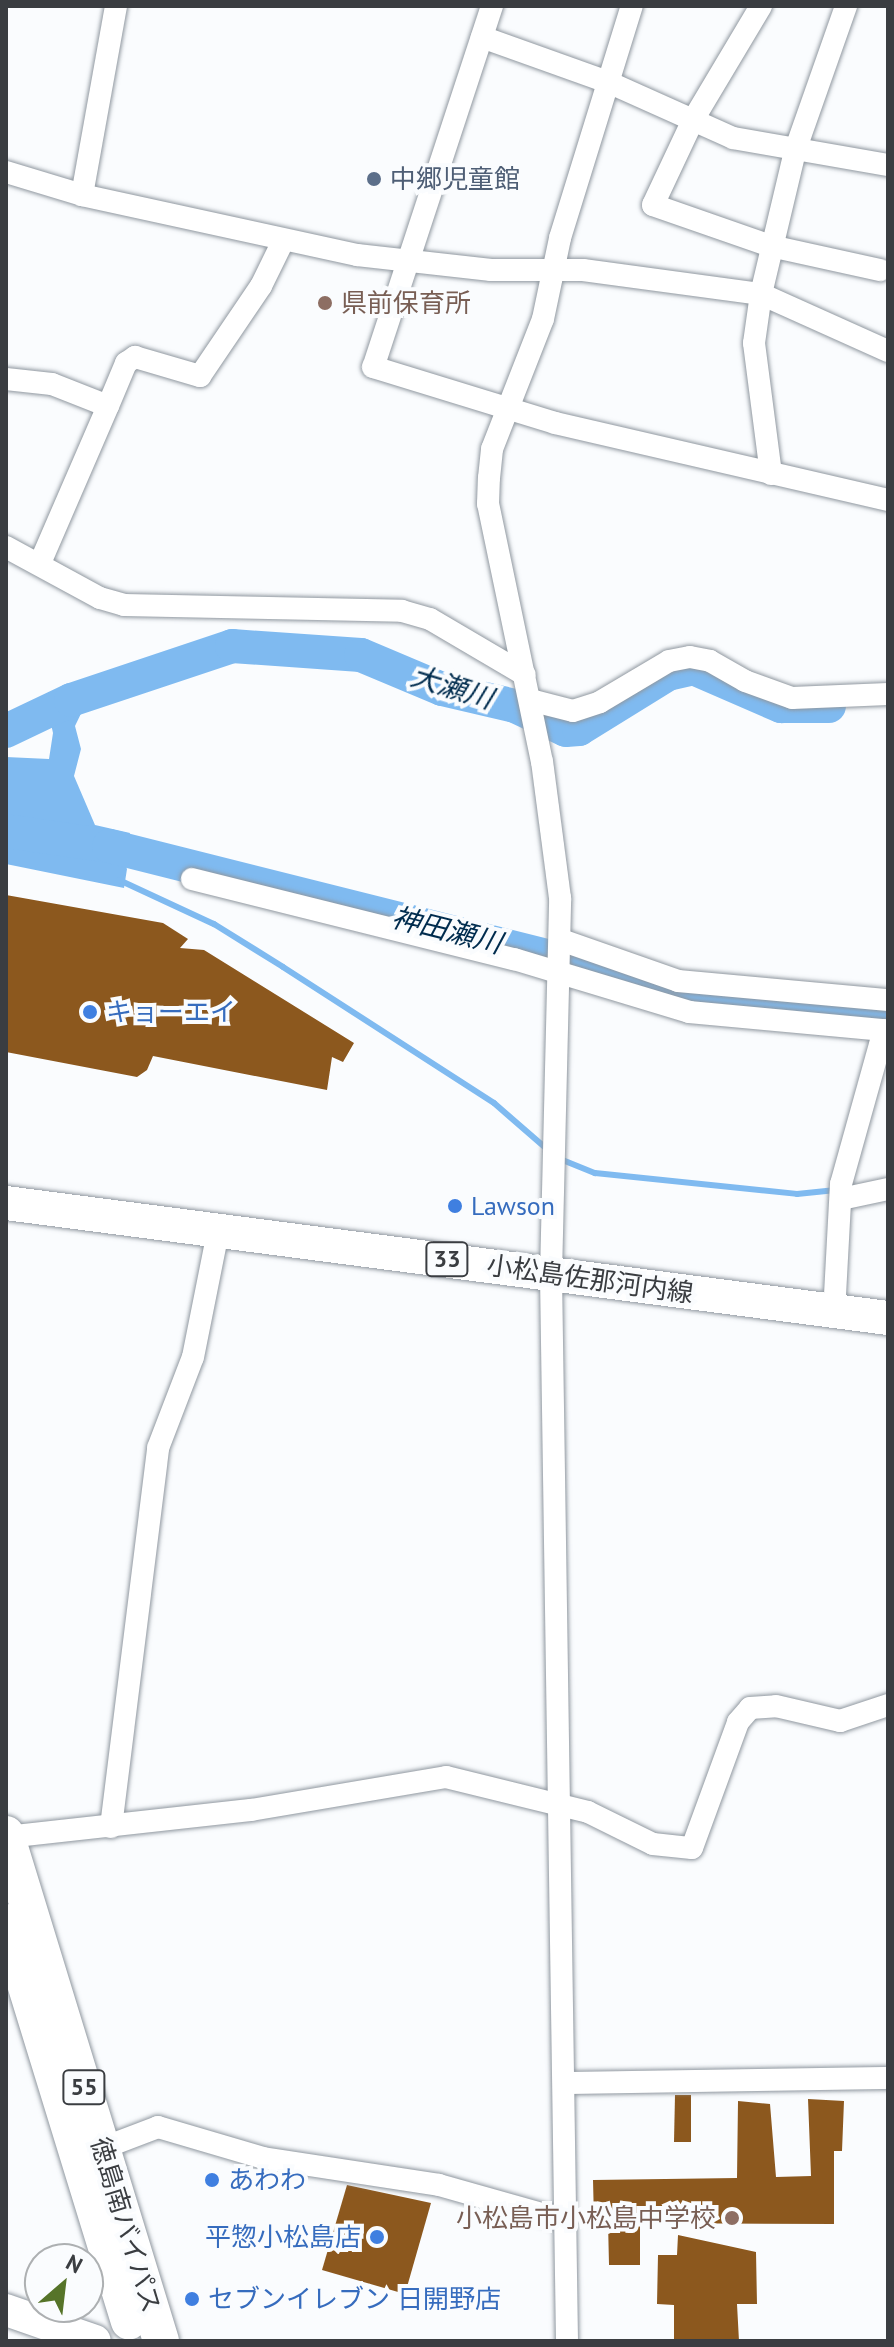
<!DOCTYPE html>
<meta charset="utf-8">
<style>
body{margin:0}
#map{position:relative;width:894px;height:2347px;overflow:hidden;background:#fafcfe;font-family:"PT Sans","Noto Sans JP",sans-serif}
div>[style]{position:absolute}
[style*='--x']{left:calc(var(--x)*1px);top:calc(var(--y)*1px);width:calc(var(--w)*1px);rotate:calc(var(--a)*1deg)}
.water>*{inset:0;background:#7fbaf0}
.stream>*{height:6px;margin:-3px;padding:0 3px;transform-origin:3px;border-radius:3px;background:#7fbaf0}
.river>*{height:34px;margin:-17px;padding:0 17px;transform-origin:17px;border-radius:17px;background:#7fbaf0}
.building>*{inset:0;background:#8c581e}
.roads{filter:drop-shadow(0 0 2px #9098a0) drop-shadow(0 0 2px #9098a0)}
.minor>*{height:22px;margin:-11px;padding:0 11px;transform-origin:11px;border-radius:11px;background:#fff}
.secondary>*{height:32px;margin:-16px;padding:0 16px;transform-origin:16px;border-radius:16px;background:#fff}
.primary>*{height:34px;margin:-17px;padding:0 17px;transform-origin:17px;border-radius:17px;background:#fff}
.trunk>*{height:36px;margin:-18px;padding:0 18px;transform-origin:18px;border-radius:18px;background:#fff}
.dots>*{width:22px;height:22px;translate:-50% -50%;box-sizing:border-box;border:4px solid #fafcfe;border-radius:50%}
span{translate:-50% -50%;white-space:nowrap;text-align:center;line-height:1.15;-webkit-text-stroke:8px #fafcfe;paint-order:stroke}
.shield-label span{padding:2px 6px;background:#fafcfe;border:2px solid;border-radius:6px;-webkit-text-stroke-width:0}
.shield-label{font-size:24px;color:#3a3d41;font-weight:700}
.service-label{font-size:26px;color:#4e5e75}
.left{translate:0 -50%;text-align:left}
.education-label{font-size:26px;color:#785e54}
.right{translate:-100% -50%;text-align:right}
.shop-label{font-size:26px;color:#366cbe}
.street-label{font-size:26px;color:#3a3d41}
.water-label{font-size:28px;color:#002c4e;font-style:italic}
.frame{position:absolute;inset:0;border:8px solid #3a3d41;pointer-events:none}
.north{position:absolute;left:24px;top:2243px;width:80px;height:80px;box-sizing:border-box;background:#fafcfe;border:2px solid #adb0b2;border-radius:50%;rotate:28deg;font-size:22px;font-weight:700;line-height:32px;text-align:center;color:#3a3d41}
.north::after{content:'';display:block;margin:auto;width:28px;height:36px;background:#567429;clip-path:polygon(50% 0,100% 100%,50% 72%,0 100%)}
</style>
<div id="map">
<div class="water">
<i style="clip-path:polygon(92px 677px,96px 693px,89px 697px,75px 726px,81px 749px,74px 776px,95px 825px,130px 833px,122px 859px,127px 869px,124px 888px,6px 864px,6px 757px,49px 759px,53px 733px,51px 724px,43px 724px,6px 738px,6px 722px)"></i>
</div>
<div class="stream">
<i style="--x:119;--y:880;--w:105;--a:24.9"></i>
<i style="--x:214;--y:924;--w:81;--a:31.9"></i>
<i style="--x:283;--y:967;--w:251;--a:32.8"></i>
<i style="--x:494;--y:1103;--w:72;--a:41"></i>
<i style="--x:560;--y:1159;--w:38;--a:22"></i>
<i style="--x:595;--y:1173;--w:203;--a:5.9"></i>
<i style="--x:797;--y:1194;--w:39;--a:-6"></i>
</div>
<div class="river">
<i style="--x:6;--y:731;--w:72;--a:-25.5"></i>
<i style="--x:71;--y:700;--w:170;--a:-18.5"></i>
<i style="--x:232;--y:646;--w:129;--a:4"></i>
<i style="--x:361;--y:655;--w:88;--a:22.8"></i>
<i style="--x:442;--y:689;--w:75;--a:13.1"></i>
<i style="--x:515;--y:706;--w:56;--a:25.2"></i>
<i style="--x:566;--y:730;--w:13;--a:-4"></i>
<i style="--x:579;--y:729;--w:105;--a:-31.7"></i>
<i style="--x:668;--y:674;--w:26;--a:-13"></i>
<i style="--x:693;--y:668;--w:96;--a:23.4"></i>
<i style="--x:781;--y:706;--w:48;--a:0"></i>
<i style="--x:6;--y:831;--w:104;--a:8.3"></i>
<i style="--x:109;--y:846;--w:477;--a:14.1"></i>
<i style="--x:572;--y:962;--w:78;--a:21.9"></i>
<i style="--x:644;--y:991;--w:74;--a:10.1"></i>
<i style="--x:717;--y:1004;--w:171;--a:4"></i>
</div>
<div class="building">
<i style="clip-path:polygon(6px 895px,163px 923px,188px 939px,180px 948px,204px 950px,354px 1043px,343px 1062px,332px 1057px,327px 1090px,153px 1056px,147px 1070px,137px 1077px,6px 1052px)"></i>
<i style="clip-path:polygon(675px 2095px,691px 2095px,691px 2142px,674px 2142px)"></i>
<i style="clip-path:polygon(808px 2099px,844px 2101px,842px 2151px,834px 2151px,834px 2224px,640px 2223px,640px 2265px,609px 2265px,608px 2222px,594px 2221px,593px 2180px,737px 2178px,738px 2101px,770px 2104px,776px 2177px,811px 2176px)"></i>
<i style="clip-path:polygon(347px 2185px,431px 2203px,405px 2294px,322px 2270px)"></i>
<i style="clip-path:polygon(678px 2235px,756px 2252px,757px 2304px,737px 2304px,739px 2341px,674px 2341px,674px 2305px,657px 2304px,658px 2255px,677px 2255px)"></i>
</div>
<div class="roads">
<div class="minor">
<i style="--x:492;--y:6;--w:380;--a:108.2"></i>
<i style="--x:373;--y:367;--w:190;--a:17.1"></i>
<i style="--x:555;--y:423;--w:342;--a:13"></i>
<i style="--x:761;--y:6;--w:133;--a:120.8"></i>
<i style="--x:693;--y:120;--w:94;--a:115.2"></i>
<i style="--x:653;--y:205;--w:125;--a:19.2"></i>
<i style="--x:771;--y:246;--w:112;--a:12.4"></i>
<i style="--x:482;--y:37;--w:134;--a:19.7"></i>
<i style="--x:608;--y:82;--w:137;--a:24.1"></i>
<i style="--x:733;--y:138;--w:157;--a:9.9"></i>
<i style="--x:6;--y:172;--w:79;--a:16.8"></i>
<i style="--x:82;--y:195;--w:281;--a:12.3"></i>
<i style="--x:357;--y:255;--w:135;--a:6.4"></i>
<i style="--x:491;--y:270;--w:92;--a:0"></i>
<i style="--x:583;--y:270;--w:180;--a:7.7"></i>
<i style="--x:761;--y:294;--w:139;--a:24.2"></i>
<i style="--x:82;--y:195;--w:192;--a:-79.8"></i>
<i style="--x:6;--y:379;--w:46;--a:6.2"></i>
<i style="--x:52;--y:384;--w:60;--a:21.4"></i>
<i style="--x:108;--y:406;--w:171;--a:113.4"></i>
<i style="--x:108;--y:406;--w:47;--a:-67.3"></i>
<i style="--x:126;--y:363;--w:11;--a:-34"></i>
<i style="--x:135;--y:357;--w:68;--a:16.3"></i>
<i style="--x:200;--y:376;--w:109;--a:-55.9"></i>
<i style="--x:261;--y:286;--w:50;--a:-63.9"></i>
<i style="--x:771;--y:474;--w:132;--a:-97.4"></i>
<i style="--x:754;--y:343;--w:49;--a:-81.9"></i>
<i style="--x:761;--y:294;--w:147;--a:-76.6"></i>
<i style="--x:795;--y:151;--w:154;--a:-70.6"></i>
<i style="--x:6;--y:547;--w:107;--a:28.5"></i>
<i style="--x:100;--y:598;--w:25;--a:16"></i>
<i style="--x:124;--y:605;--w:278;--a:1.2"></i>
<i style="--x:402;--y:611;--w:29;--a:16"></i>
<i style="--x:430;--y:619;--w:110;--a:30.5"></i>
<i style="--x:530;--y:700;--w:44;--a:14.3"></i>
<i style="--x:573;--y:711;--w:28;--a:-18"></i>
<i style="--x:600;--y:702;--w:80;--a:-30.7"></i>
<i style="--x:669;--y:661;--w:21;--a:-11"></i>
<i style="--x:690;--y:657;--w:20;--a:11"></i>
<i style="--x:710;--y:661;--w:40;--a:29.7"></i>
<i style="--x:745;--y:681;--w:50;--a:19.9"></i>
<i style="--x:792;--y:698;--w:96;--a:-2.4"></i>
<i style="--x:192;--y:879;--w:332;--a:14"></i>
<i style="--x:514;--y:959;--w:183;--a:16.8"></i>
<i style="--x:689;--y:1012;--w:196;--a:5.3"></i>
<i style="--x:884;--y:1030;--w:160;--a:105.6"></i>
<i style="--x:841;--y:1184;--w:128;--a:93.1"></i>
<i style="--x:561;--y:940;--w:124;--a:19.3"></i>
<i style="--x:678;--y:981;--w:211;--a:5.2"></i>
<i style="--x:841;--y:1199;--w:48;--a:-12"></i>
<i style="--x:111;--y:1827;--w:382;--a:-82.9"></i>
<i style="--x:158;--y:1448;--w:97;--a:-69"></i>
<i style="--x:193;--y:1357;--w:133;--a:-78.7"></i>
<i style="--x:6;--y:1837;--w:246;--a:-6.3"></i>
<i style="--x:251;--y:1810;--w:198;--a:-9.6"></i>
<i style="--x:446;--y:1777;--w:146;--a:13.8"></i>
<i style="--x:588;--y:1812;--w:72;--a:26.2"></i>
<i style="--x:653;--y:1844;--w:39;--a:6"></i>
<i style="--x:692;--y:1848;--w:134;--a:-69.9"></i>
<i style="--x:738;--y:1722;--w:18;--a:-49"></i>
<i style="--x:750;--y:1708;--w:26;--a:-4"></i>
<i style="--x:776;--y:1706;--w:66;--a:13.2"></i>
<i style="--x:840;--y:1721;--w:51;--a:-18.4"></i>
<i style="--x:564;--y:2083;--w:324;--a:-0.9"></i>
<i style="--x:103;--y:2148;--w:59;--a:-20.9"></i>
<i style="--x:158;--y:2127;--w:109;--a:16.4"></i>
<i style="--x:263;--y:2158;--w:178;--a:8.7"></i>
<i style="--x:439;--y:2185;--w:132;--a:15.8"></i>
<i style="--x:567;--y:2341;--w:1067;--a:-90.86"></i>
<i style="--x:551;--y:1274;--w:376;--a:-88.6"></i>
<i style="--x:560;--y:898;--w:137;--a:-97.5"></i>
<i style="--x:542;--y:762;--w:264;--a:-101.8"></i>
<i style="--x:488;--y:504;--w:26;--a:-88"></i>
<i style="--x:489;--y:478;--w:29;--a:-84"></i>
<i style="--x:492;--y:449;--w:140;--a:-68.6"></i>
<i style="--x:543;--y:319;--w:83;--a:-78.1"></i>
<i style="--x:560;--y:238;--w:243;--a:-72.8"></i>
</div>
<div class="secondary">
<i style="--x:6;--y:2310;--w:94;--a:19.2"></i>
</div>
<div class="primary">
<i style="--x:6;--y:1203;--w:889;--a:7.43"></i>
</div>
<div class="trunk">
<i style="--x:6;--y:1834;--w:530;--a:73"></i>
<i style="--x:6;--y:1922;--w:418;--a:72.9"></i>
</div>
</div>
<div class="dots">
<i style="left:374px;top:179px;background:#5c6f8a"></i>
<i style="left:325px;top:303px;background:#8d6e63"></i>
<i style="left:90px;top:1012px;background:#3f7fe0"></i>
<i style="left:455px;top:1206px;background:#3f7fe0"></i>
<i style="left:212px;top:2180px;background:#3f7fe0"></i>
<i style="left:732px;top:2218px;background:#8d6e63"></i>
<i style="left:377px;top:2237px;background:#3f7fe0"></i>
<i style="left:192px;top:2299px;background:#3f7fe0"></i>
</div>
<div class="shield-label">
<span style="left:447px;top:1259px">33</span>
<span style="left:84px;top:2087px">55</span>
</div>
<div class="service-label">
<span class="left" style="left:390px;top:179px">中郷児童館</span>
</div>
<div class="education-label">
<span class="left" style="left:341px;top:303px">県前保育所</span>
<span class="right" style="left:716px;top:2218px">小松島市小松島中学校</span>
</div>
<div class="shop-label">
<span class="left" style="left:106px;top:1012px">キョーエイ</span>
<span class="left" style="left:471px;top:1206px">Lawson</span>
<span class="left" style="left:228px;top:2180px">あわわ</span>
<span class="right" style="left:361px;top:2237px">平惣小松島店</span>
<span class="left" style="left:208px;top:2299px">セブンイレブン 日開野店</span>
</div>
<div class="street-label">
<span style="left:590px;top:1279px;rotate:8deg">小松島佐那河内線</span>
<span style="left:126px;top:2225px;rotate:73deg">徳島南バイパス</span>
</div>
<div class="water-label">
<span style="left:452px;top:687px;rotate:17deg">大瀬川</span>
<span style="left:447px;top:930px;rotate:14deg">神田瀬川</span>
</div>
<div class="frame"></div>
<div class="north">N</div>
</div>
